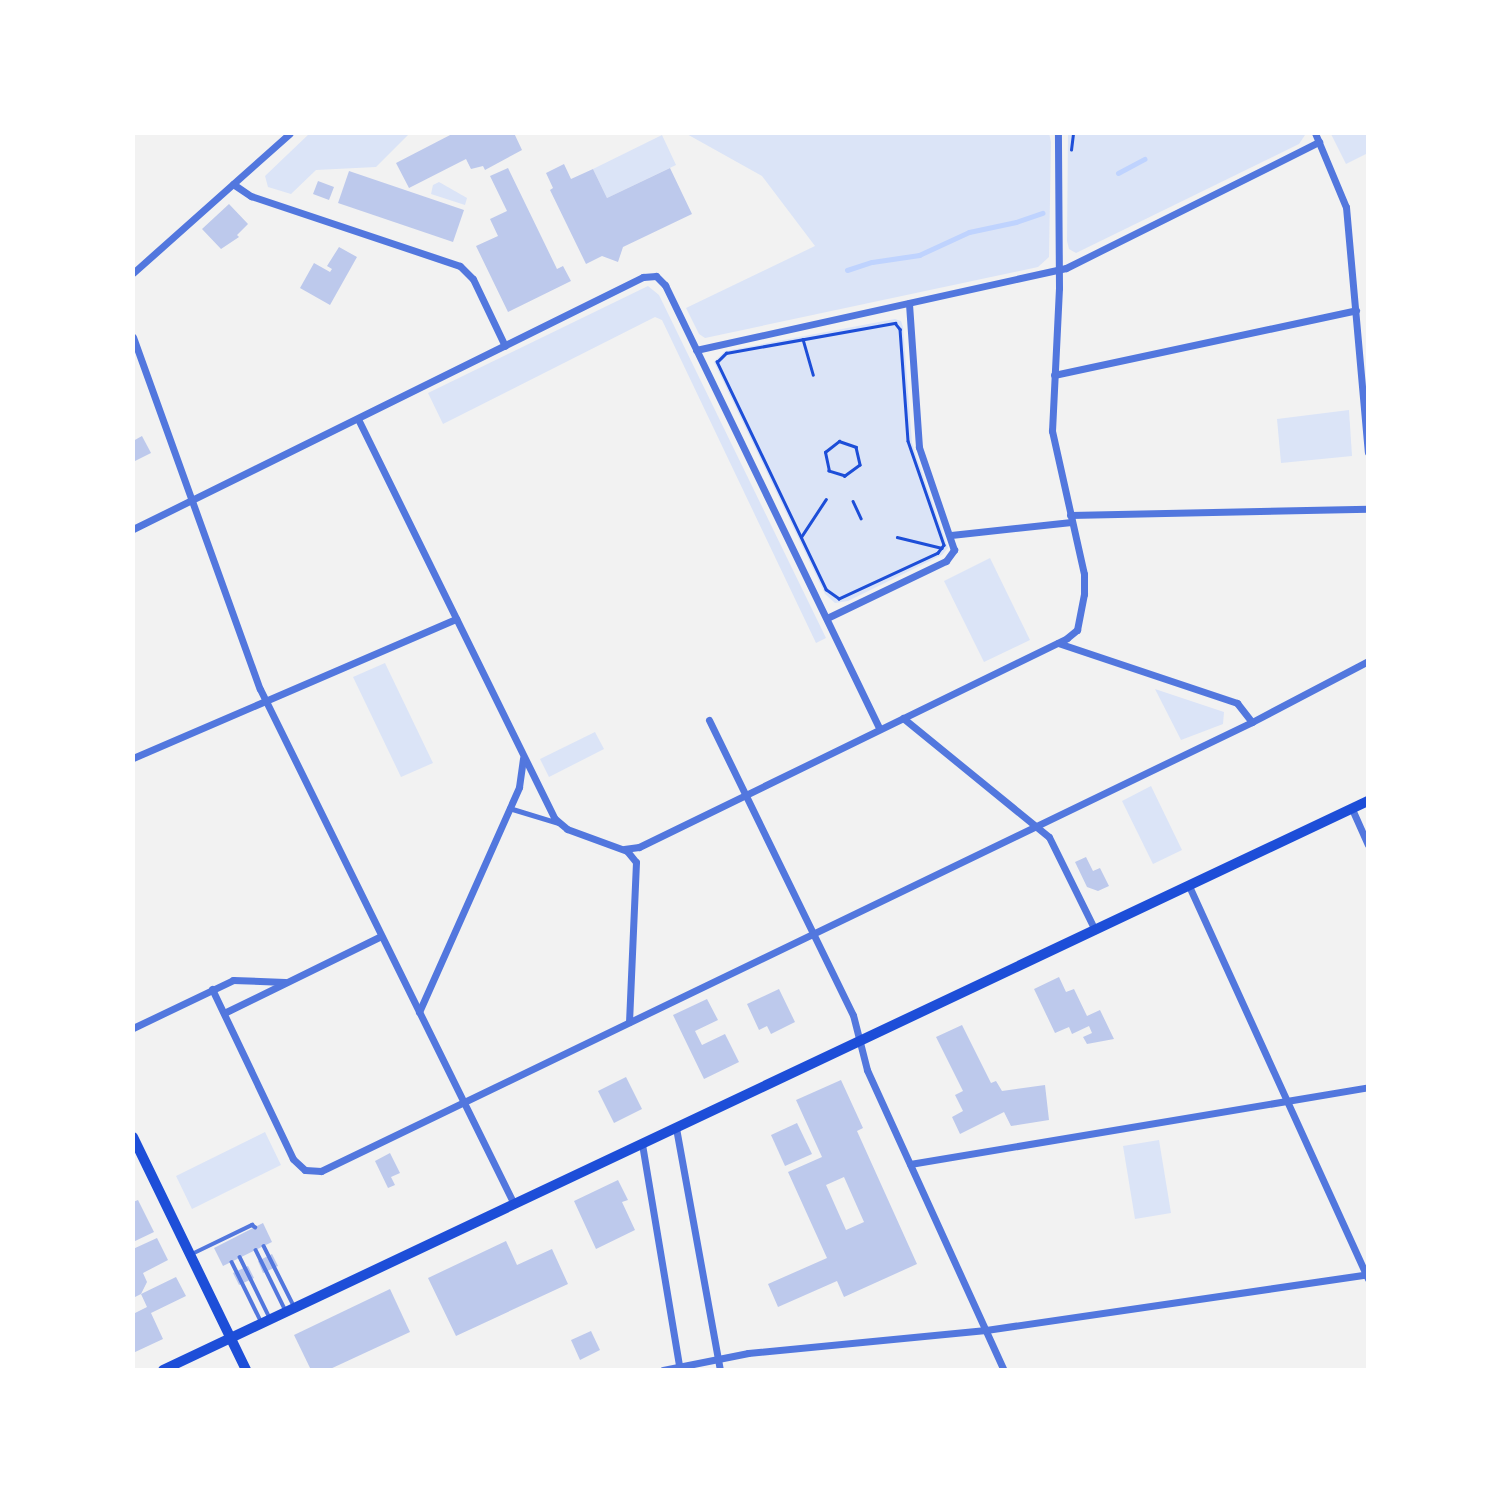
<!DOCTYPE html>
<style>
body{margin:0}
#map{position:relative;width:1501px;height:1503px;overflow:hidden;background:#f2f2f2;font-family:Manrope,sans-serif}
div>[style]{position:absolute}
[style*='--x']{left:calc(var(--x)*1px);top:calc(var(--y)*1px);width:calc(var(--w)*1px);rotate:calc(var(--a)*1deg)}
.green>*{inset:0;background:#dbe4f7}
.stream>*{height:5px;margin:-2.5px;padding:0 2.5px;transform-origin:2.5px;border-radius:2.5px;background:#bfd3fe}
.building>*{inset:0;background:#bdc9ec}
.path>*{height:2.5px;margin:-1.25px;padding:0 1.25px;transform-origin:1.25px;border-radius:1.25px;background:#1d4ed8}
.service>*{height:3.5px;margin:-1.75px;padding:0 1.75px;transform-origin:1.75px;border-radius:1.75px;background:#5277de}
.pedestrian>*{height:5px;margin:-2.5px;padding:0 2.5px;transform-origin:2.5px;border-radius:2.5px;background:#5277de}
.minor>*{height:7px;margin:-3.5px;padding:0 3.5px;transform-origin:3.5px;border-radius:3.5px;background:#5277de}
.secondary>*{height:10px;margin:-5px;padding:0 5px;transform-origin:5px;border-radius:5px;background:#1d4ed8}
.primary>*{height:10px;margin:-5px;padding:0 5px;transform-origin:5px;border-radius:5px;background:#1d4ed8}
span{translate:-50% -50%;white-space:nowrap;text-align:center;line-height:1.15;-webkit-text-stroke:7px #fff;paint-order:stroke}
.frame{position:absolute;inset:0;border:135px solid #fff;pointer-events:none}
</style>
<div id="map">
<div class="green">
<i style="clip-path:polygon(310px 133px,410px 133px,376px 167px,316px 170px,291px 194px,268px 187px,265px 176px)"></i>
<i style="clip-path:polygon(685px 133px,1049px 133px,1051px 142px,1049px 257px,1038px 267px,705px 338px,699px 334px,686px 308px,815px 246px,762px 176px)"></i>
<i style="clip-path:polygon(1068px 133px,1305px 133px,1305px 135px,1299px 144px,1076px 253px,1069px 249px,1067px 241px)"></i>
<i style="clip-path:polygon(1368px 133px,1368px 153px,1346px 164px,1331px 134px)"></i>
<i style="clip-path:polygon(662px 135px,676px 165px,607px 198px,593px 169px)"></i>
<i style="clip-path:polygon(439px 182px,467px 198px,465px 205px,431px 194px,433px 185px)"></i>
<i style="clip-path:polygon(648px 286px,659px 295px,826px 638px,816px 643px,662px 320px,655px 317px,443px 424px,428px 393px)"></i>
<i style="clip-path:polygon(895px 319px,901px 321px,903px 327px,912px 443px,948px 548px,942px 555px,848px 601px,835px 603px,825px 594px,714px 362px,725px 351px)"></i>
<i style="clip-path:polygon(1349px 410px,1352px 456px,1281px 463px,1277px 419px)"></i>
<i style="clip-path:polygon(990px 558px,1030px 640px,984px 662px,944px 581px)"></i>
<i style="clip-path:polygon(385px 663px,433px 763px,401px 777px,353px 677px)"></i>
<i style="clip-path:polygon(1155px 689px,1224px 712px,1223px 724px,1181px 740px)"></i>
<i style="clip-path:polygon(595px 732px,604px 749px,549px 777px,540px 759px)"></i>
<i style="clip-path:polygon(1151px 786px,1182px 850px,1153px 864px,1122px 801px)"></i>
<i style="clip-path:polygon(265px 1132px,281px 1165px,192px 1209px,176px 1176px)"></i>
<i style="clip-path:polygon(1159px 1140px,1171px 1213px,1135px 1219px,1123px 1146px)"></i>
</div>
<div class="stream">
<i style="--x:1118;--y:173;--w:30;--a:-28"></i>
<i style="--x:847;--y:270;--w:26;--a:-18"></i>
<i style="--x:872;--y:262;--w:48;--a:-8.5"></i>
<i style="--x:919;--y:255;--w:55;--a:-24.7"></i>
<i style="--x:969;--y:232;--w:48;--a:-12"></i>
<i style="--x:1016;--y:222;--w:28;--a:-19"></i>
</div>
<div class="building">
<i style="clip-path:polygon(454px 133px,514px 133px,522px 150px,485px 170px,483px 166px,471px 169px,466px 159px,409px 188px,396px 163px)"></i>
<i style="clip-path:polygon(564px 164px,571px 179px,593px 169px,607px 198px,670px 168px,692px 214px,623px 247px,618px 262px,602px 256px,586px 264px,550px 190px,553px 188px,546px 173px)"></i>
<i style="clip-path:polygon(508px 168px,557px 269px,563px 266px,571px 281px,508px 312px,476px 246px,498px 236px,490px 219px,507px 211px,490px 176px)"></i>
<i style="clip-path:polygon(349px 171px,464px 210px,453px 242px,338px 203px)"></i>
<i style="clip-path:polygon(318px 181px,334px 187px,329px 200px,313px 194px)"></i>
<i style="clip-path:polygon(229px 204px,248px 224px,237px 235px,239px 237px,221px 249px,202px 229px)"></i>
<i style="clip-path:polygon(339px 247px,357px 257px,330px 305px,300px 288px,314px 263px,330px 272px,332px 269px,327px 266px)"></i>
<i style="clip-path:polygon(142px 436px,151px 453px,133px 462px,133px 441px)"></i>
<i style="clip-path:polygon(1086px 857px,1093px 871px,1100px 868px,1109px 886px,1098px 891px,1087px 887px,1075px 862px)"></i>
<i style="clip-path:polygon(1059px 977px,1066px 992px,1074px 989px,1087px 1016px,1100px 1010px,1114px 1039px,1087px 1044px,1083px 1037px,1092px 1033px,1089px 1026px,1072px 1034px,1069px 1027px,1055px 1033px,1034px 989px)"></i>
<i style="clip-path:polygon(779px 989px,795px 1022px,771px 1034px,767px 1026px,759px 1030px,747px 1004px)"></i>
<i style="clip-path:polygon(707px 999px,718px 1020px,695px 1031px,702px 1045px,725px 1034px,739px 1062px,704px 1079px,673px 1015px)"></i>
<i style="clip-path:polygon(962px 1025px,991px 1083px,996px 1081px,1002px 1091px,1045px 1085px,1049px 1120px,1011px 1126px,1004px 1112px,960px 1134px,952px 1117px,963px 1111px,955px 1095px,963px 1091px,936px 1037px)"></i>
<i style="clip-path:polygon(626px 1077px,642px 1109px,614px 1123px,598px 1091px)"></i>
<i style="clip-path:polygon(evenodd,841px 1080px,863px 1128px,857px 1131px,917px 1264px,844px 1297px,837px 1281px,778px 1307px,768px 1284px,827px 1258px,788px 1172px,822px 1157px,796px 1100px,841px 1080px,844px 1177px,864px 1222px,846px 1230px,826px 1185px,844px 1177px)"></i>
<i style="clip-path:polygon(797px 1123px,812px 1154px,785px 1166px,771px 1135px)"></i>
<i style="clip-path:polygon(390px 1153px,400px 1173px,391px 1177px,395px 1185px,388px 1188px,375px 1161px)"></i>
<i style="clip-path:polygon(618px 1180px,628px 1200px,622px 1202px,635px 1230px,596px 1249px,574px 1201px)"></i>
<i style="clip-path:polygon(138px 1200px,154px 1232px,133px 1242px,133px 1202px)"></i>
<i style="clip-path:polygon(263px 1223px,272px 1242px,223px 1266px,214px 1248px)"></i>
<i style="clip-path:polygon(157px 1238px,168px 1260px,143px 1273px,147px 1282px,141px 1294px,133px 1298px,133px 1249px)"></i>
<i style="clip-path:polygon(506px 1241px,517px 1265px,552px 1249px,568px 1284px,456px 1336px,428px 1278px)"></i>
<i style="clip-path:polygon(272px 1254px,278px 1266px,263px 1273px,258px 1261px)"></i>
<i style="clip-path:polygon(248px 1266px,254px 1278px,239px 1285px,233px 1273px)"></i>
<i style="clip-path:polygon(176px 1277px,186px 1296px,151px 1313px,163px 1339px,133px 1353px,133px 1314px,147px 1307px,141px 1294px)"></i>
<i style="clip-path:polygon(390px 1289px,410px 1332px,328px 1370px,311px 1370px,294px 1335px)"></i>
<i style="clip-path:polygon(591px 1331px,600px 1350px,580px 1360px,571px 1340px)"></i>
</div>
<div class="path">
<i style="--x:1071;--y:150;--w:17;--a:-83"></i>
<i style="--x:895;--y:323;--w:8;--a:50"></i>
<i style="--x:900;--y:329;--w:112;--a:85.9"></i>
<i style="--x:908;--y:441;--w:110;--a:70.9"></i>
<i style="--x:944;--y:545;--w:10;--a:127"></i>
<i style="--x:938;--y:553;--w:109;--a:155.1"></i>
<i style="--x:839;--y:599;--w:16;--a:-145"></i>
<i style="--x:826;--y:590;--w:253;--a:-115.6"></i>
<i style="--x:717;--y:362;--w:13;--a:-45"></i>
<i style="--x:726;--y:353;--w:172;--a:-10.1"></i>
<i style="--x:803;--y:339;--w:37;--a:74"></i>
<i style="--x:839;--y:441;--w:18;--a:19"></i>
<i style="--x:856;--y:447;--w:18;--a:77"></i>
<i style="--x:860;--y:465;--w:19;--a:144"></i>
<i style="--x:845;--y:476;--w:17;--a:-163"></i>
<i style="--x:829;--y:471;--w:19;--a:-102"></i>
<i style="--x:825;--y:452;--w:18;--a:-38"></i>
<i style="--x:853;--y:501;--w:19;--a:65"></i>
<i style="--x:801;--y:537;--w:45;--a:-56.7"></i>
<i style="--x:897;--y:537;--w:46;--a:13.7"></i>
</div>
<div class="service">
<i style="--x:264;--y:1246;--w:67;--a:63.4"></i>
<i style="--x:256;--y:1250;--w:68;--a:63.8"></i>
<i style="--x:192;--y:1254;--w:67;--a:-25.8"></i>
<i style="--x:252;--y:1225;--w:4;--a:34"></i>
<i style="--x:240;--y:1257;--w:68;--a:63.8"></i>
<i style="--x:232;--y:1262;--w:68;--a:63.8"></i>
</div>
<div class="pedestrian">
<i style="--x:509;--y:808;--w:51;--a:17"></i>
</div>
<div class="minor">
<i style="--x:1315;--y:133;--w:80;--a:67.3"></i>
<i style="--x:1346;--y:207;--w:246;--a:84.9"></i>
<i style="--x:233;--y:184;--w:22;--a:34"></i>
<i style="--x:251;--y:196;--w:220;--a:18.5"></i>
<i style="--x:460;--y:266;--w:18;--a:45"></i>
<i style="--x:473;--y:279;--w:74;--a:64.5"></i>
<i style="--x:133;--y:273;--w:210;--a:-41.7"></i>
<i style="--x:133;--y:337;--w:374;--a:70.2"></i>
<i style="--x:260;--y:689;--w:574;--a:63.75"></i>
<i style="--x:696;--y:350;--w:379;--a:-12.5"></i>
<i style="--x:1066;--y:268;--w:283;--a:-26.5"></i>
<i style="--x:1054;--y:375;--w:309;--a:-12.1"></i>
<i style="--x:358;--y:419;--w:445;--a:63.8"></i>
<i style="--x:554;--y:818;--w:17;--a:40"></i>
<i style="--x:567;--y:829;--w:64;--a:20.1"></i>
<i style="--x:627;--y:851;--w:14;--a:51"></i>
<i style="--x:636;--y:862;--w:160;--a:92.5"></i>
<i style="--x:1070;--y:515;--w:298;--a:-1.2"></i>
<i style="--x:133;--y:529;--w:569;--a:-26.29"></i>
<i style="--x:643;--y:277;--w:13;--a:-4"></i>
<i style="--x:656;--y:276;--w:13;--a:45"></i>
<i style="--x:665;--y:285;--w:493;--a:64.2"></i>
<i style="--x:951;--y:535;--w:121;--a:-6.2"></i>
<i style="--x:827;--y:618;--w:132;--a:-25.6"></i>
<i style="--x:946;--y:561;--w:14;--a:-54"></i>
<i style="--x:954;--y:550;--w:109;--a:-108.8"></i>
<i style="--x:919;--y:447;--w:144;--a:-94"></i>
<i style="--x:1058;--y:643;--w:189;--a:18.5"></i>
<i style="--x:1237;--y:703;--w:24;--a:52"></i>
<i style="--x:903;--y:718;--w:188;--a:39.2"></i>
<i style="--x:1049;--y:837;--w:104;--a:63.7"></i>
<i style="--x:709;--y:720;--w:328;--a:64"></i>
<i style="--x:853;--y:1015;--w:57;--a:75.7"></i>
<i style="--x:867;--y:1070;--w:330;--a:65.5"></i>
<i style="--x:133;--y:758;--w:352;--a:-23.3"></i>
<i style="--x:1352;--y:809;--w:39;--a:66"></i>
<i style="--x:624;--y:849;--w:15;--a:-8"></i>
<i style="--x:639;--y:847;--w:476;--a:-26"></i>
<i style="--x:1067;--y:638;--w:13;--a:-39"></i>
<i style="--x:1077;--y:630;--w:37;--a:-79"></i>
<i style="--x:1084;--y:594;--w:20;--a:-90"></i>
<i style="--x:1084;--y:574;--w:147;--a:-102.6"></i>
<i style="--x:1052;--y:431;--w:143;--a:-87.2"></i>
<i style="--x:1059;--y:288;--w:155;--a:-90.4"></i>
<i style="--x:1189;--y:886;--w:432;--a:65.5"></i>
<i style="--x:212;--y:989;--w:188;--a:64.5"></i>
<i style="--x:293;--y:1159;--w:16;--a:43"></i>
<i style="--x:305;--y:1170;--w:16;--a:4"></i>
<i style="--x:321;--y:1171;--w:1034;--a:-25.75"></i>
<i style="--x:1252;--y:722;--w:131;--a:-27.7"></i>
<i style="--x:419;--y:1012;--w:246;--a:-66"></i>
<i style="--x:519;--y:787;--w:29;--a:-82"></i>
<i style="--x:224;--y:1013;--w:175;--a:-26.1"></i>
<i style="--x:133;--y:1028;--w:111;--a:-25.6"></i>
<i style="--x:233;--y:980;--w:52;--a:2.2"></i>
<i style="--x:676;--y:1128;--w:246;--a:79.7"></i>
<i style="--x:642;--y:1144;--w:229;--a:80.5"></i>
<i style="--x:910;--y:1164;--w:464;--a:-9.5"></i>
<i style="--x:663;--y:1370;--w:87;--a:-11.3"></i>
<i style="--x:748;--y:1353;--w:239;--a:-5.5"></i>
<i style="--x:986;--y:1330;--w:386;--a:-8.3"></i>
</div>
<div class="secondary">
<i style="--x:163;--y:1370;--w:1333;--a:-25.28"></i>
</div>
<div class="primary">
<i style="--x:133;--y:1137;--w:259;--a:64.1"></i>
</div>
<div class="frame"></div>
</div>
